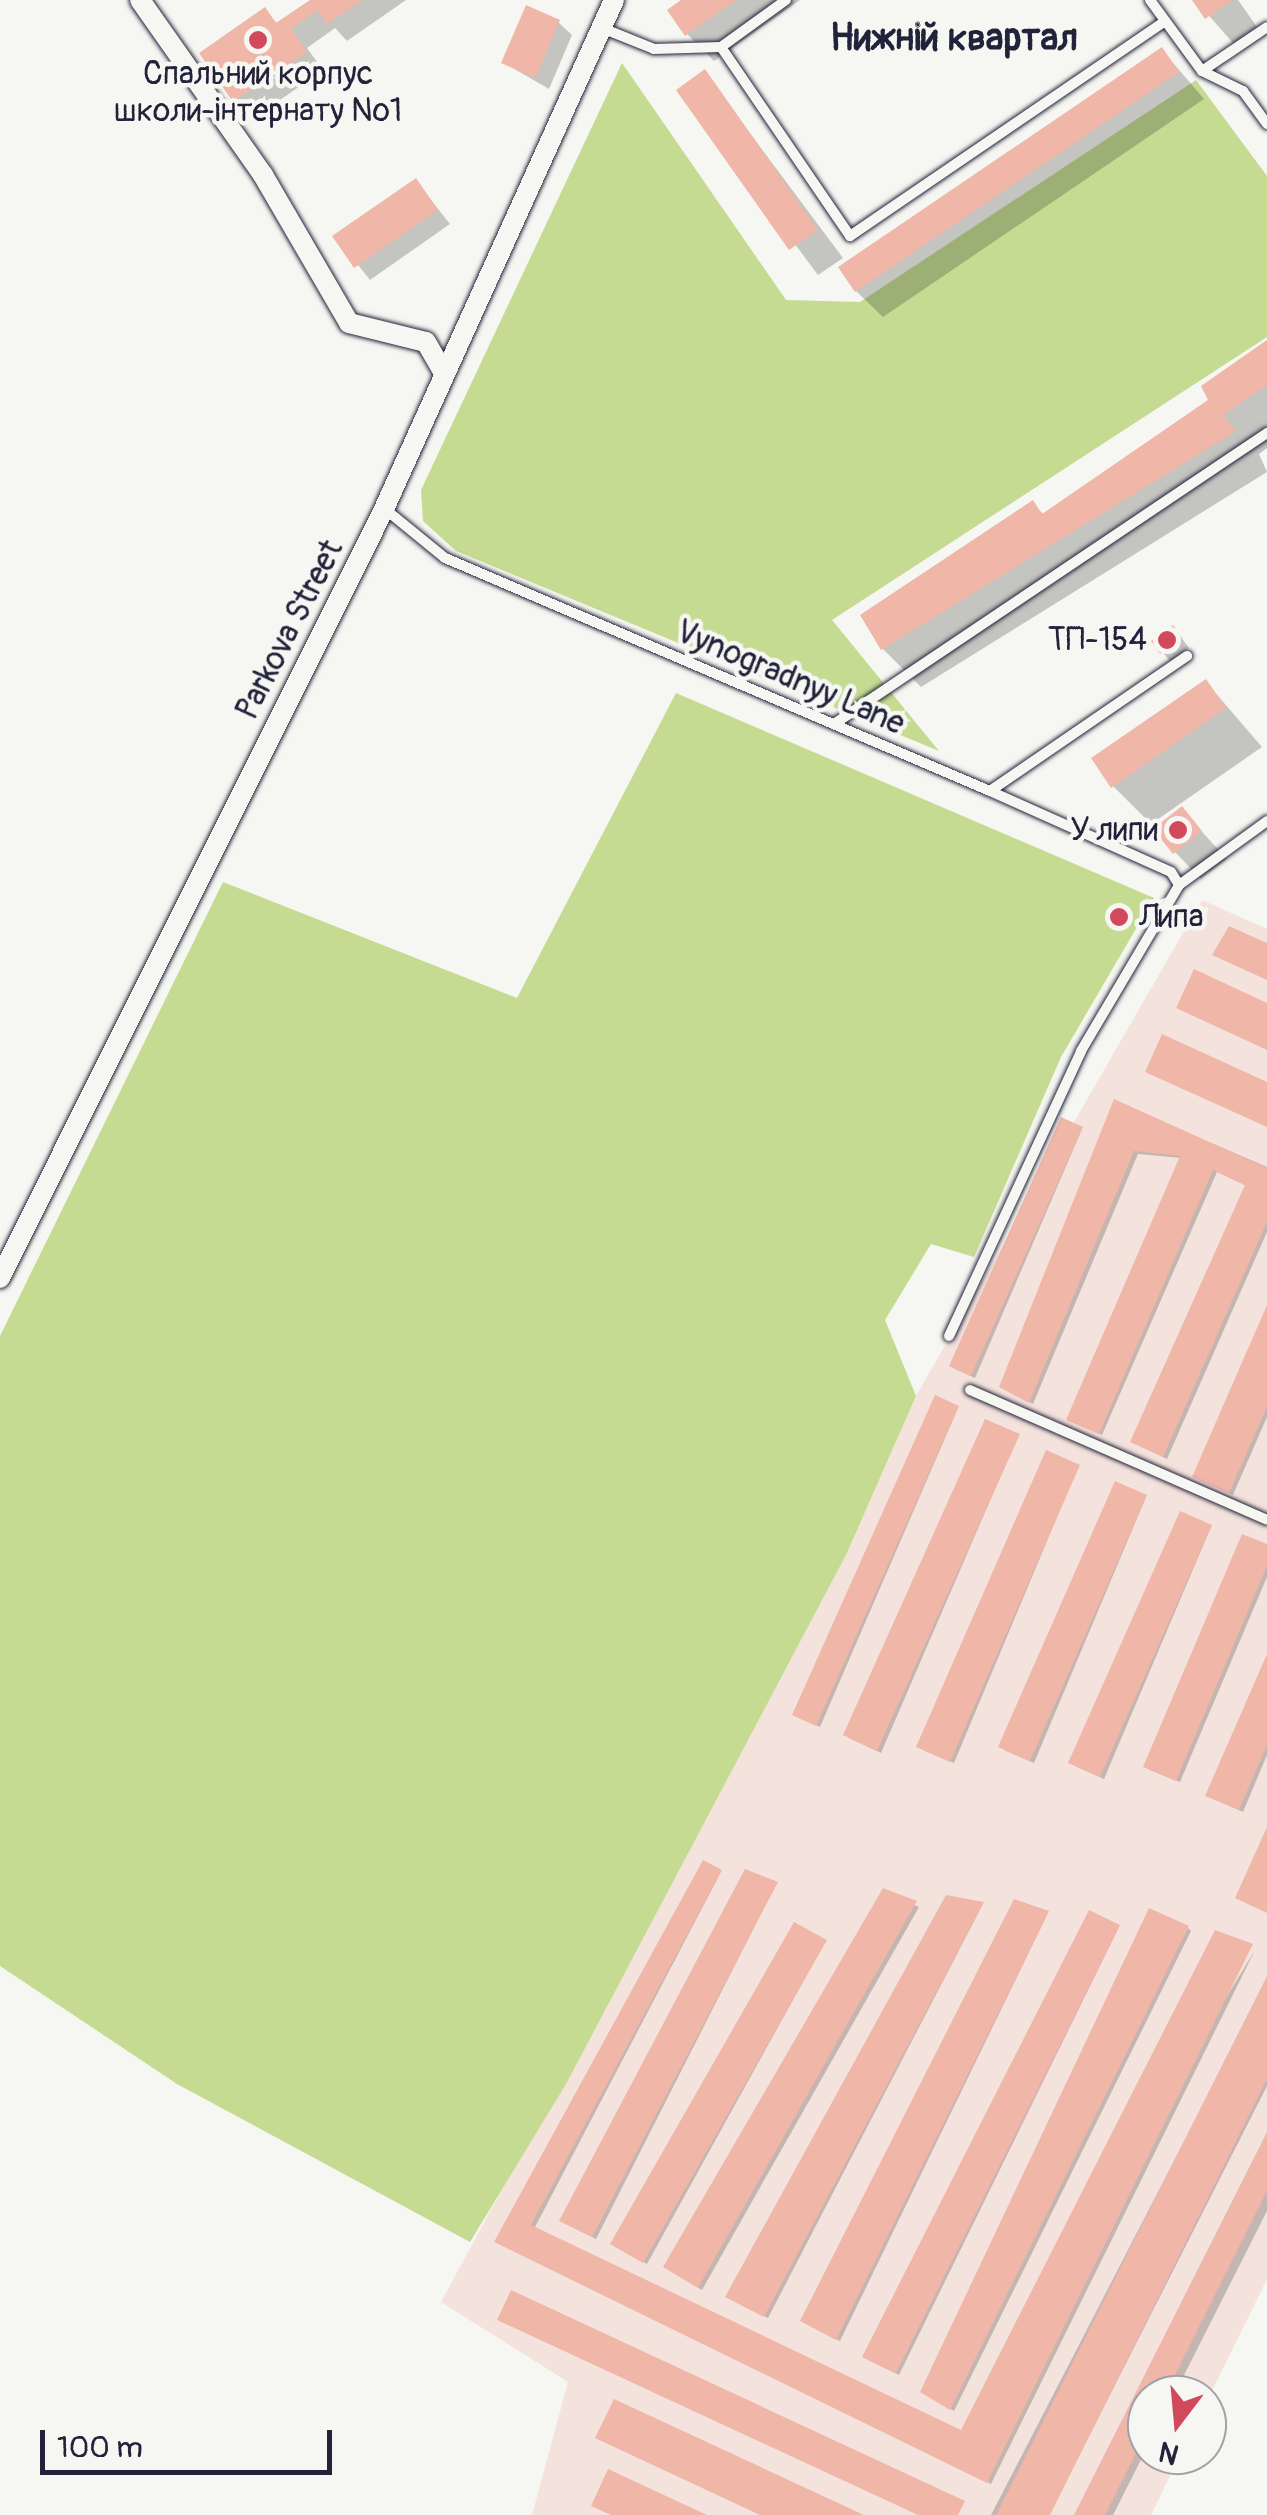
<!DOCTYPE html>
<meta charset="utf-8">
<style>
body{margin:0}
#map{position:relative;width:1267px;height:2515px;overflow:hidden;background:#f6f6f2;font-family:Pangolin,sans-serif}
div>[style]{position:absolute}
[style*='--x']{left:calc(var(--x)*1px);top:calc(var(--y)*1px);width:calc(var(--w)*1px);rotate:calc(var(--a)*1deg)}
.built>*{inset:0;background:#f4e3dc}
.green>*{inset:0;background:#c4db91}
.shadow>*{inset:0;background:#0003}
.building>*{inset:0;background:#f0b6a8}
.roads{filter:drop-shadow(0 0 2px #22223b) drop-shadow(0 0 2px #22223b)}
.service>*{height:10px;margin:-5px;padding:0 5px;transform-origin:5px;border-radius:5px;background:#f6f6f2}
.minor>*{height:20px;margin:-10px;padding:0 10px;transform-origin:10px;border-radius:10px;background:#f6f6f2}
.dots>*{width:28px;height:28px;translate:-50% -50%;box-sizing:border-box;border:5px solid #f6f6f2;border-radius:50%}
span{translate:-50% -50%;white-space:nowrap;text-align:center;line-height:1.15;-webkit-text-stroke:9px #f6f6f2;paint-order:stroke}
.poi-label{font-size:32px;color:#22223b}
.right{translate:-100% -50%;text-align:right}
.left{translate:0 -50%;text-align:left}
.street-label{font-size:32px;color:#22223b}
.quarter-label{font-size:38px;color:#22223b;font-weight:700}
.north{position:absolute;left:1127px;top:2375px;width:100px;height:100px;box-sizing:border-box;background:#f6f6f2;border:2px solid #a1a1a9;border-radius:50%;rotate:196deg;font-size:28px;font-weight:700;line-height:40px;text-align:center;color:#22223b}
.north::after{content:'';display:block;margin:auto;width:35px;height:45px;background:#d1495b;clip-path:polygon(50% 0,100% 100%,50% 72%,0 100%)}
.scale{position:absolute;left:40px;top:2430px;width:292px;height:45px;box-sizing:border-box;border:5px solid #22223b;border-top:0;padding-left:12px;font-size:30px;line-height:35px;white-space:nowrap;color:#22223b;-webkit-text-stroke:8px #f6f6f2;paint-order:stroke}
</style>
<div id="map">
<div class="built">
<i style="clip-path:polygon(1202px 900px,1267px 929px,1267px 2279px,1207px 2401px,1147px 2395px,1147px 2455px,1180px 2455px,1151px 2515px,532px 2515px,568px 2382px,441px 2302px,847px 1553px,916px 1396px)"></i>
</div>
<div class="green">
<i style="clip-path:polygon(622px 63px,786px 300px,860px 302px,1196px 80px,1267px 176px,1267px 337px,832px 620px,939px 751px,456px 551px,423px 521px,421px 490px)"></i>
<i style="clip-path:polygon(676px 693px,1154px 898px,1061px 1057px,974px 1257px,931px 1244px,885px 1320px,916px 1396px,847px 1553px,566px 2084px,470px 2242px,177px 2084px,0 1966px,0 1336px,223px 882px,517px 998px)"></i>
</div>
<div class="shadow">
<i style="clip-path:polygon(314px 0,406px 0,347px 41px,335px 28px,307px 48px,323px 70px,253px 119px,203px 54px,265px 11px,279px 25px)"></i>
<i style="clip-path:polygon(685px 0,800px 0,714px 61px,687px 34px)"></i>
<i style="clip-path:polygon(1195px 0,1238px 0,1257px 27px,1234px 44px)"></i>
<i style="clip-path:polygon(558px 22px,572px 35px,549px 89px,504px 63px)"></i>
<i style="clip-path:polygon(1162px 50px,1204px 99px,883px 317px,856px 291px)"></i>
<i style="clip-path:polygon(705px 73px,843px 258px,818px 275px,680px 90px)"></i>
<i style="clip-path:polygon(416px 181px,450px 224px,370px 280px,336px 237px)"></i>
<i style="clip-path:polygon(1267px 343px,1267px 448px,1259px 454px,1267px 472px,921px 687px,883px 649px,863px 616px,1032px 503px,1045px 516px,1211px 401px)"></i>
<i style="clip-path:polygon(1181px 637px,1189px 648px,1170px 661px,1154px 642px)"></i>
<i style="clip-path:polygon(1206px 682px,1262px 747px,1151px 824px,1113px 786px)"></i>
<i style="clip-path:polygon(1182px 810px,1227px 859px,1201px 879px,1175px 852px)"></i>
<i style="clip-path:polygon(1116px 1102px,1267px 1167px,1267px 1232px,1167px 1459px,1133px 1442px,1247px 1186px,1217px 1172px,1102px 1435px,1072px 1422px,1182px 1158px,1138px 1154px,1033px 1404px,1002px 1387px)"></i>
<i style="clip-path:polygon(1082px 1129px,975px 1378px,955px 1369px,952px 1366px)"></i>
<i style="clip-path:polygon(1267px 1312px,1267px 1417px,1233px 1495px,1199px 1480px)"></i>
<i style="clip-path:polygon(958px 1408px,820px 1727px,799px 1717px)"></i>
<i style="clip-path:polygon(1018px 1436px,881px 1753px,849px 1738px,846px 1735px)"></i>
<i style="clip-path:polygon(1078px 1467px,954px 1763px,923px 1750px)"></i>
<i style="clip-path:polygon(1146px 1497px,1034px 1763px,1004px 1750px)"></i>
<i style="clip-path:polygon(1211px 1527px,1104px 1779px,1075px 1766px)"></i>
<i style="clip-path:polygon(1267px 1547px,1267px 1577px,1180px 1782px,1150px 1770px)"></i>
<i style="clip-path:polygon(1267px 1660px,1267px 1755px,1243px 1812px,1212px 1798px)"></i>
<i style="clip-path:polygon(721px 1872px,534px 2229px,962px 2433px,1255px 1950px,991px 2484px,497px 2242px)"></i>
<i style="clip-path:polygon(776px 1884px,596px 2239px,566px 2224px,562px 2221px)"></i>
<i style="clip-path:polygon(884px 1891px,919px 1907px,702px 2290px,669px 2270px)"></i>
<i style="clip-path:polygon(983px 1904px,768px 2318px,732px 2300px)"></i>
<i style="clip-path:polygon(1048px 1913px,840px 2341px,807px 2324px)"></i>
<i style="clip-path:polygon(1119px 1927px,899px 2375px,868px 2360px)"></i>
<i style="clip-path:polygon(1188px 1928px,1191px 1931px,954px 2411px,926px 2395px)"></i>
<i style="clip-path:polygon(825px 1942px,647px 2264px,617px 2247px)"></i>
<i style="clip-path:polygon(1267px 1981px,1267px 2086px,1049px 2515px,991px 2515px)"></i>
<i style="clip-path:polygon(1267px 2137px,1267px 2211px,1174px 2395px,1147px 2395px,1147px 2448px,1113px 2515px,1076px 2515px)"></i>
</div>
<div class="building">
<i style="clip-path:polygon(310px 0,362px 0,327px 24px,318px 10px,291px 29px,307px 52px,233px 102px,199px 53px,265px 7px,276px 23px)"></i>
<i style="clip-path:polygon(681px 0,736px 0,685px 36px,667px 10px)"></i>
<i style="clip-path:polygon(1192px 0,1232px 0,1205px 19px)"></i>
<i style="clip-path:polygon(526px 5px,560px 20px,535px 78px,501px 63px)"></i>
<i style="clip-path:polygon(1162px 47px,1179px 72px,855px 292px,838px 267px)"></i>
<i style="clip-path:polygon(705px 69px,818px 230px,789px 250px,676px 90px)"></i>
<i style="clip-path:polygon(416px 178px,438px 210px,354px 268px,332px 236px)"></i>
<i style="clip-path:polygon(1267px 340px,1267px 385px,1223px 415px,1236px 431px,881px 650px,860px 615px,1033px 500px,1042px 514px,1208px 400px,1201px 386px)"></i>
<i style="clip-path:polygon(1173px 625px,1182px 638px,1160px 654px,1151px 641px)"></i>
<i style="clip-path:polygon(1206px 679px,1226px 708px,1111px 788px,1091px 758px)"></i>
<i style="clip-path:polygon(1182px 806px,1202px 831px,1173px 854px,1153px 829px)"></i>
<i style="clip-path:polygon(1229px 926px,1267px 943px,1267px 980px,1212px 955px)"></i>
<i style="clip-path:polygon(1194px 969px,1267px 1003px,1267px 1050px,1176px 1008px)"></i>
<i style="clip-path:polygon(1162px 1034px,1267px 1082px,1267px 1127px,1145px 1072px)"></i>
<i style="clip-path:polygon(1114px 1099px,1267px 1168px,1267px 1222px,1163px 1457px,1130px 1442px,1245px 1185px,1213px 1170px,1099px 1434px,1066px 1420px,1180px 1156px,1134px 1151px,1029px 1403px,999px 1387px)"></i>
<i style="clip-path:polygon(1061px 1117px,1083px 1127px,971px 1376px,949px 1366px)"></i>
<i style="clip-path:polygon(1267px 1305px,1267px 1407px,1229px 1493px,1192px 1477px)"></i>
<i style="clip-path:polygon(935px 1395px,959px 1406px,816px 1726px,792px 1715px)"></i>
<i style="clip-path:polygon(985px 1419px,1020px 1434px,877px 1751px,843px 1735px)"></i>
<i style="clip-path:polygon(1046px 1450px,1080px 1465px,950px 1762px,916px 1747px)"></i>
<i style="clip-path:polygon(1115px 1481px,1147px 1495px,1030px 1761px,998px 1747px)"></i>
<i style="clip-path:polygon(1180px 1511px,1212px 1525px,1100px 1777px,1068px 1763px)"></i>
<i style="clip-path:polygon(1242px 1534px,1267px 1544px,1267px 1566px,1176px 1781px,1143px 1767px)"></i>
<i style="clip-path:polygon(1267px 1654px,1267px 1745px,1239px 1810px,1205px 1796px)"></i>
<i style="clip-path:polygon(1267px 1827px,1267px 1913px,1235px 1898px)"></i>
<i style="clip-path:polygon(703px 1860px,722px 1870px,531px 2225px,961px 2430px,1215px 1930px,1253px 1944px,987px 2483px,494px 2242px)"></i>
<i style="clip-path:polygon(745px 1869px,778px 1882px,592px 2237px,559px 2221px)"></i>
<i style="clip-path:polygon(883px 1888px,917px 1901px,698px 2288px,663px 2267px)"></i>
<i style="clip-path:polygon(946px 1895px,984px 1902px,764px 2317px,725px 2297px)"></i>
<i style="clip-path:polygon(1014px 1899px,1049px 1911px,836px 2340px,800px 2321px)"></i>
<i style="clip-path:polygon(1149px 1908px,1189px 1926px,950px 2410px,920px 2392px)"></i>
<i style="clip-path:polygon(1089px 1910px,1120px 1925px,896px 2373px,862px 2357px)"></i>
<i style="clip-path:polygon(794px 1922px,827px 1940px,643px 2263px,610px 2244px)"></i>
<i style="clip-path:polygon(1267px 1976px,1267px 2079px,1050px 2515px,996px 2515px)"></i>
<i style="clip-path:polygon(1267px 2132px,1267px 2191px,1165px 2395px,1147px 2395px,1147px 2431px,1105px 2515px,1074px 2515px)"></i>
<i style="clip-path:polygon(511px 2290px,965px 2501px,958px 2515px,918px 2515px,497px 2320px)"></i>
<i style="clip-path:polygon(614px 2399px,864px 2515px,760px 2515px,595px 2438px)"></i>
<i style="clip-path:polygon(608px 2469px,707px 2515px,611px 2515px,591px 2506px)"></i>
</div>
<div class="roads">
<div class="service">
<i style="--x:786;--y:0;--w:80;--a:144.1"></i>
<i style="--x:721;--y:47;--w:229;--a:55.7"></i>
<i style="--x:850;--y:236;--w:381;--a:-34.3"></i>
<i style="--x:1150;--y:0;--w:88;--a:53.8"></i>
<i style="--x:1202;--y:71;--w:46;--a:26"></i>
<i style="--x:1243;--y:91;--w:41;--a:54"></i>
<i style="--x:602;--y:28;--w:56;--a:22"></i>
<i style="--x:654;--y:49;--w:67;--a:-1.7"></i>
<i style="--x:1202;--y:71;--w:78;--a:-34.1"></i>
<i style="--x:385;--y:509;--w:77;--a:39.2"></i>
<i style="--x:445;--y:558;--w:593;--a:23.15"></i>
<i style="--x:990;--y:791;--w:198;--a:24.1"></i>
<i style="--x:1171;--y:872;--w:15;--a:58"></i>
<i style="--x:834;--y:724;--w:522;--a:-33.9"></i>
<i style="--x:990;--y:791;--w:239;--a:-34.4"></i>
<i style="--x:949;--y:1336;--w:314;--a:-65.1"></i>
<i style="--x:1081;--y:1051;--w:193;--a:-59.4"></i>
<i style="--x:1179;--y:885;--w:109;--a:-36"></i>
<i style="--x:970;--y:1390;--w:324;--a:23.6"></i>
</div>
<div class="minor">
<i style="--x:140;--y:0;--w:214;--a:54.9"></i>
<i style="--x:263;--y:175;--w:171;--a:59.8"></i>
<i style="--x:349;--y:323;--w:79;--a:13.9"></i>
<i style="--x:426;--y:342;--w:36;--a:60"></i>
<i style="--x:0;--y:1278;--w:860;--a:-63.46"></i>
<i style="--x:384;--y:509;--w:559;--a:-65.68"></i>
</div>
</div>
<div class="dots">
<i style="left:258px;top:40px;background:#d1495b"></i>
<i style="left:1167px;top:640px;background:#d1495b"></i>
<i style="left:1178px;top:830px;background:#d1495b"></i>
<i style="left:1119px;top:917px;background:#d1495b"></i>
</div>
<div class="poi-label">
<span style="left:258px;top:93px">Спальний корпус<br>школи-інтернату №1</span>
<span class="right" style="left:1147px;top:640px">ТП-154</span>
<span class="right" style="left:1158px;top:830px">У липи</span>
<span class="left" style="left:1139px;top:917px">Липа</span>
</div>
<div class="street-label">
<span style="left:290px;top:630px;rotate:-63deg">Parkova Street</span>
<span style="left:790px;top:678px;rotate:23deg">Vynogradnyy Lane</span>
</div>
<div class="quarter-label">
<span style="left:954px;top:39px">Нижній квартал</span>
</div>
<div class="north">N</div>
<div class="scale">100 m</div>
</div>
